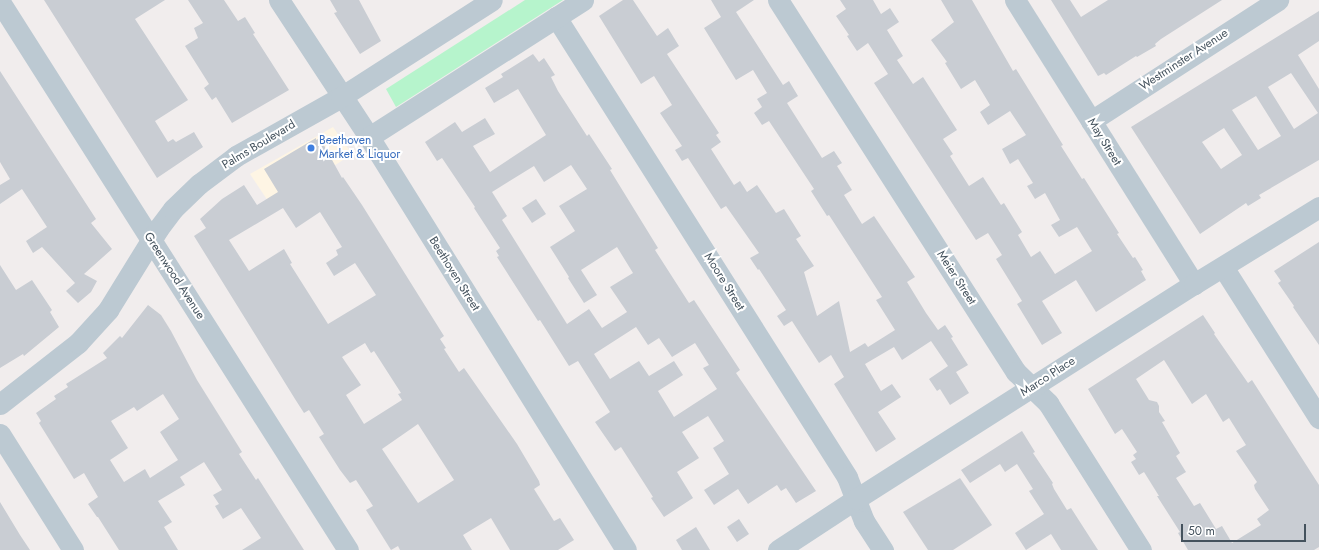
<!DOCTYPE html>
<style>
body{margin:0}
#map{position:relative;width:1319px;height:550px;overflow:hidden;background:#f1eded;font-family:Jost,sans-serif}
div>[style]{position:absolute}
[style*='--x']{left:calc(var(--x)*1px);top:calc(var(--y)*1px);width:calc(var(--w)*1px);rotate:calc(var(--a)*1deg)}
.commercial>*{inset:0;background:#fef5e4}
.green>*{inset:0;background:#b6f4cc}
.building>*{inset:0;background:#c9cdd3}
.minor>*{height:21px;margin:-10.5px;padding:0 10.5px;transform-origin:10.5px;border-radius:10.5px;background:#bcc9d2}
.dots>*{width:11px;height:11px;translate:-50% -50%;box-sizing:border-box;border:2px solid #fff;border-radius:50%}
span{translate:-50% -50%;white-space:nowrap;text-align:center;line-height:1.15;-webkit-text-stroke:4px #fff;paint-order:stroke}
.street-label{font-size:12px;color:#44525d}
.shop-label{font-size:12px;color:#366cbe}
.left{translate:0 -50%;text-align:left}
.scale{position:absolute;left:1181px;top:524px;width:125px;height:18px;box-sizing:border-box;border:2px solid #44525d;border-top:0;padding-left:5px;font-size:12px;line-height:14px;white-space:nowrap;color:#44525d;-webkit-text-stroke:3px #fff;paint-order:stroke}
</style>
<div id="map">
<div class="commercial">
<i style="clip-path:polygon(333px 127px,352px 154px,272px 207px,250px 174px)"></i>
</div>
<div class="green">
<i style="clip-path:polygon(525px 0,563px 0,396px 107px,386px 89px)"></i>
</div>
<div class="building">
<i style="clip-path:polygon(44px 0,165px 0,135px 19px,188px 100px,155px 121px,168px 142px,173px 139px,176px 142px,194px 132px,203px 147px,157px 178px)"></i>
<i style="clip-path:polygon(188px 0,224px 0,238px 21px,245px 17px,255px 33px,253px 34px,289px 90px,232px 123px,216px 97px,212px 100px,204px 88px,209px 84px,185px 46px,198px 38px,194px 28px,203px 23px)"></i>
<i style="clip-path:polygon(330px 0,359px 0,381px 41px,360px 54px,334px 13px,337px 12px)"></i>
<i style="clip-path:polygon(623px 0,633px 0,657px 36px,668px 28px,679px 46px,667px 54px,719px 133px,716px 135px,721px 142px,711px 149px,734px 185px,740px 181px,747px 192px,757px 185px,776px 213px,784px 209px,801px 236px,796px 239px,814px 266px,804px 272px,817px 316px,839px 301px,850px 352px,865px 343px,868px 347px,895px 330px,876px 300px,882px 297px,829px 215px,827px 216px,811px 191px,814px 189px,769px 121px,762px 125px,754px 113px,762px 107px,757px 99px,767px 93px,753px 70px,736px 80px,704px 28px,721px 17px,711px 0,754px 0,736px 12px,783px 85px,789px 81px,798px 96px,787px 103px,822px 158px,834px 151px,842px 163px,837px 166px,852px 190px,844px 195px,862px 224px,874px 216px,915px 277px,907px 282px,926px 313px,938px 330px,945px 325px,953px 337px,951px 338px,968px 365px,956px 372px,969px 393px,950px 405px,940px 389px,937px 391px,929px 379px,948px 366px,931px 341px,902px 360px,894px 347px,865px 364px,881px 391px,892px 384px,901px 397px,878px 412px,896px 439px,876px 452px,834px 384px,844px 377px,831px 355px,819px 363px,792px 321px,784px 326px,777px 316px,786px 310px,759px 269px,758px 270px,750px 258px,759px 253px,726px 206px,721px 209px,688px 158px,682px 161px,675px 150px,682px 146px,660px 113px,672px 105px,654px 76px,641px 84px,599px 16px)"></i>
<i style="clip-path:polygon(840px 0,873px 0,881px 14px,890px 8px,899px 22px,887px 30px,903px 56px,897px 60px,913px 84px,923px 77px,957px 130px,943px 139px,953px 154px,950px 156px,969px 186px,983px 177px,1001px 205px,1004px 203px,1022px 232px,1018px 235px,1031px 257px,1040px 251px,1055px 274px,1092px 251px,1077px 227px,1059px 237px,1051px 225px,1060px 220px,1045px 193px,1035px 199px,1027px 186px,1033px 183px,1018px 159px,1010px 164px,1002px 149px,1026px 135px,1010px 111px,988px 125px,980px 112px,990px 105px,975px 80px,961px 89px,945px 63px,947px 62px,931px 40px,954px 22px,941px 0,972px 0,1013px 71px,1016px 69px,1063px 145px,1061px 146px,1082px 179px,1084px 178px,1119px 233px,1117px 234px,1133px 258px,1135px 257px,1143px 270px,1141px 271px,1146px 280px,1096px 312px,1076px 280px,1042px 301px,1062px 333px,1042px 345px,1017px 304px,1022px 301px,996px 259px,1002px 255px,988px 233px,976px 240px,874px 83px,888px 74px,868px 43px,857px 51px,847px 36px,849px 35px,836px 16px,846px 9px)"></i>
<i style="clip-path:polygon(1051px 0,1070px 0,1081px 17px,1108px 0,1222px 0,1161px 39px,1155px 44px,1156px 46px,1137px 57px,1136px 56px,1106px 75px,1104px 73px,1098px 76px)"></i>
<i style="clip-path:polygon(evenodd,1319px 11px,1319px 41px,1298px 55px,1319px 89px,1319px 160px,1259px 195px,1261px 198px,1248px 206px,1246px 203px,1200px 234px,1131px 127px,1319px 11px,1291px 73px,1318px 113px,1294px 129px,1268px 87px,1291px 73px,1319px 11px,1256px 96px,1281px 136px,1258px 150px,1232px 110px,1256px 96px,1319px 11px,1224px 128px,1242px 155px,1221px 169px,1202px 142px,1224px 128px)"></i>
<i style="clip-path:polygon(evenodd,533px 54px,539px 62px,544px 58px,555px 75px,551px 77px,558px 91px,587px 136px,589px 134px,612px 169px,610px 170px,658px 248px,655px 250px,689px 303px,694px 300px,740px 370px,736px 373px,816px 491px,796px 503px,786px 488px,781px 491px,777px 485px,748px 504px,738px 489px,714px 505px,704px 490px,729px 474px,713px 448px,724px 441px,708px 416px,682px 432px,699px 458px,677px 472px,693px 498px,664px 517px,651px 498px,653px 497px,621px 447px,615px 451px,595px 422px,610px 412px,578px 361px,569px 366px,540px 320px,538px 321px,497px 257px,499px 256px,496px 251px,500px 248px,474px 208px,475px 207px,442px 158px,437px 161px,425px 142px,455px 122px,462px 132px,485px 118px,495px 134px,473px 146px,490px 172px,546px 135px,518px 89px,494px 103px,485px 88px,503px 77px,501px 74px,533px 54px,571px 165px,587px 189px,559px 206px,575px 231px,550px 247px,569px 277px,568px 278px,584px 303px,597px 295px,581px 270px,617px 247px,633px 273px,610px 287px,627px 312px,602px 328px,589px 309px,567px 324px,502px 220px,507px 216px,492px 192px,534px 166px,544px 182px,571px 165px,533px 54px,636px 327px,648px 345px,659px 338px,672px 357px,695px 343px,709px 365px,703px 368px,717px 389px,674px 417px,658px 391px,683px 375px,674px 361px,649px 376px,639px 361px,610px 379px,594px 354px,636px 327px)"></i>
<i style="clip-path:polygon(0 71px,96px 219px,91px 223px,112px 249px,84px 274px,97px 281px,91px 292px,78px 303px,66px 291px,75px 283px,42px 247px,33px 253px,26px 241px,47px 227px,22px 189px,0 204px,0 185px,10px 179px,0 162px)"></i>
<i style="clip-path:polygon(evenodd,316px 138px,316px 140px,320px 138px,342px 178px,343px 177px,362px 205px,444px 336px,440px 339px,446px 348px,444px 349px,459px 372px,464px 368px,517px 444px,539px 481px,540px 485px,534px 489px,554px 521px,560px 518px,574px 540px,558px 550px,510px 550px,491px 518px,463px 535px,472px 550px,400px 550px,398px 546px,391px 550px,366px 510px,373px 506px,356px 480px,350px 483px,340px 470px,319px 437px,324px 434px,309px 410px,304px 413px,295px 399px,194px 236px,206px 228px,200px 219px,222px 199px,244px 185px,257px 205px,278px 192px,264px 169px,316px 138px,283px 208px,296px 228px,320px 212px,342px 247px,336px 250px,338px 255px,326px 263px,334px 276px,355px 263px,376px 295px,328px 324px,290px 264px,292px 263px,284px 249px,249px 271px,229px 240px,283px 208px,316px 138px,365px 343px,371px 353px,374px 351px,401px 393px,398px 394px,402px 400px,364px 424px,346px 395px,361px 385px,342px 357px,365px 343px,316px 138px,418px 424px,454px 480px,418px 503px,382px 449px,418px 424px)"></i>
<i style="clip-path:polygon(536px 199px,546px 214px,532px 223px,522px 208px)"></i>
<i style="clip-path:polygon(1319px 242px,1319px 345px,1293px 307px,1294px 306px,1278px 283px,1281px 281px,1274px 271px)"></i>
<i style="clip-path:polygon(0 265px,16px 290px,32px 280px,52px 310px,50px 312px,59px 327px,24px 356px,23px 354px,0 368px)"></i>
<i style="clip-path:polygon(evenodd,148px 305px,161px 315px,171px 331px,197px 380px,242px 452px,239px 454px,256px 480px,258px 478px,304px 550px,242px 550px,261px 538px,241px 508px,223px 519px,215px 506px,219px 504px,213px 495px,222px 490px,204px 462px,180px 477px,185px 485px,158px 501px,172px 522px,164px 527px,178px 550px,119px 550px,98px 517px,97px 517px,88px 504px,98px 497px,84px 473px,74px 479px,39px 423px,41px 421px,36px 413px,56px 399px,54px 396px,68px 387px,66px 384px,107px 358px,103px 353px,120px 336px,122px 338px,148px 305px,163px 394px,179px 419px,160px 432px,178px 460px,150px 478px,145px 469px,124px 482px,110px 460px,128px 448px,111px 421px,134px 407px,137px 411px,163px 394px)"></i>
<i style="clip-path:polygon(evenodd,1203px 315px,1215px 333px,1214px 334px,1248px 383px,1252px 380px,1319px 485px,1319px 547px,1314px 550px,1188px 550px,1178px 533px,1180px 532px,1157px 496px,1159px 496px,1144px 472px,1139px 475px,1131px 462px,1136px 459px,1133px 455px,1137px 452px,1122px 429px,1115px 434px,1088px 389px,1203px 315px,1164px 360px,1192px 404px,1206px 394px,1223px 422px,1229px 418px,1246px 445px,1236px 451px,1257px 482px,1254px 485px,1255px 489px,1269px 510px,1257px 519px,1261px 525px,1232px 543px,1222px 526px,1216px 529px,1200px 503px,1194px 506px,1176px 478px,1186px 472px,1176px 456px,1180px 453px,1162px 422px,1165px 421px,1159px 412px,1159px 406px,1157px 402px,1149px 400px,1136px 379px,1164px 360px)"></i>
<i style="clip-path:polygon(1022px 431px,1035px 452px,1033px 453px,1053px 483px,1052px 484px,1054px 489px,1067px 510px,1071px 508px,1098px 550px,1061px 550px,1051px 534px,1026px 550px,1015px 533px,1044px 514px,1029px 491px,1033px 489px,1017px 464px,1005px 472px,1000px 464px,970px 483px,961px 470px)"></i>
<i style="clip-path:polygon(960px 478px,992px 525px,953px 550px,928px 550px,903px 512px)"></i>
<i style="clip-path:polygon(0 502px,20px 535px,30px 550px,0 550px)"></i>
<i style="clip-path:polygon(739px 519px,749px 534px,737px 542px,727px 527px)"></i>
<i style="clip-path:polygon(696px 527px,710px 550px,682px 550px,676px 540px)"></i>
</div>
<div class="minor">
<i style="--x:279;--y:0;--w:164;--a:56.7"></i>
<i style="--x:369;--y:137;--w:486;--a:58.1"></i>
<i style="--x:778;--y:0;--w:442;--a:57.4"></i>
<i style="--x:1016;--y:372;--w:45;--a:44.1"></i>
<i style="--x:1048;--y:403;--w:174;--a:57.7"></i>
<i style="--x:1015;--y:0;--w:336;--a:57.8"></i>
<i style="--x:0;--y:2;--w:649;--a:57.58"></i>
<i style="--x:556;--y:17;--w:544;--a:57.68"></i>
<i style="--x:847;--y:477;--w:47;--a:68.9"></i>
<i style="--x:864;--y:521;--w:35;--a:57"></i>
<i style="--x:1091;--y:121;--w:223;--a:-32.9"></i>
<i style="--x:369;--y:137;--w:254;--a:-32.6"></i>
<i style="--x:1223;--y:267;--w:179;--a:57.6"></i>
<i style="--x:0;--y:404;--w:99;--a:-38"></i>
<i style="--x:78;--y:343;--w:45;--a:-47.7"></i>
<i style="--x:108;--y:310;--w:95;--a:-58.3"></i>
<i style="--x:158;--y:229;--w:25;--a:-53"></i>
<i style="--x:173;--y:209;--w:36;--a:-44"></i>
<i style="--x:199;--y:184;--w:46;--a:-37.1"></i>
<i style="--x:236;--y:156;--w:120;--a:-29.3"></i>
<i style="--x:341;--y:97;--w:179;--a:-32.7"></i>
<i style="--x:0;--y:434;--w:137;--a:57.8"></i>
<i style="--x:778;--y:550;--w:93;--a:-33.2"></i>
<i style="--x:856;--y:499;--w:401;--a:-32.5"></i>
<i style="--x:1194;--y:284;--w:147;--a:-31.6"></i>
</div>
<div class="dots">
<i style="left:311px;top:148px;background:#3f7fe0"></i>
</div>
<div class="street-label">
<span style="left:1184px;top:60px;rotate:-33deg">Westminster Avenue</span>
<span style="left:1104px;top:142px;rotate:58deg">May Street</span>
<span style="left:259px;top:145px;rotate:-31deg">Palms Boulevard</span>
<span style="left:454px;top:274px;rotate:58deg">Beethoven Street</span>
<span style="left:174px;top:276px;rotate:57deg">Greenwood Avenue</span>
<span style="left:956px;top:278px;rotate:57deg">Meier Street</span>
<span style="left:724px;top:282px;rotate:58deg">Moore Street</span>
<span style="left:1048px;top:377px;rotate:-33deg">Marco Place</span>
</div>
<div class="shop-label">
<span class="left" style="left:319px;top:148px">Beethoven<br>Market &amp; Liquor</span>
</div>
<div class="scale">50 m</div>
</div>
